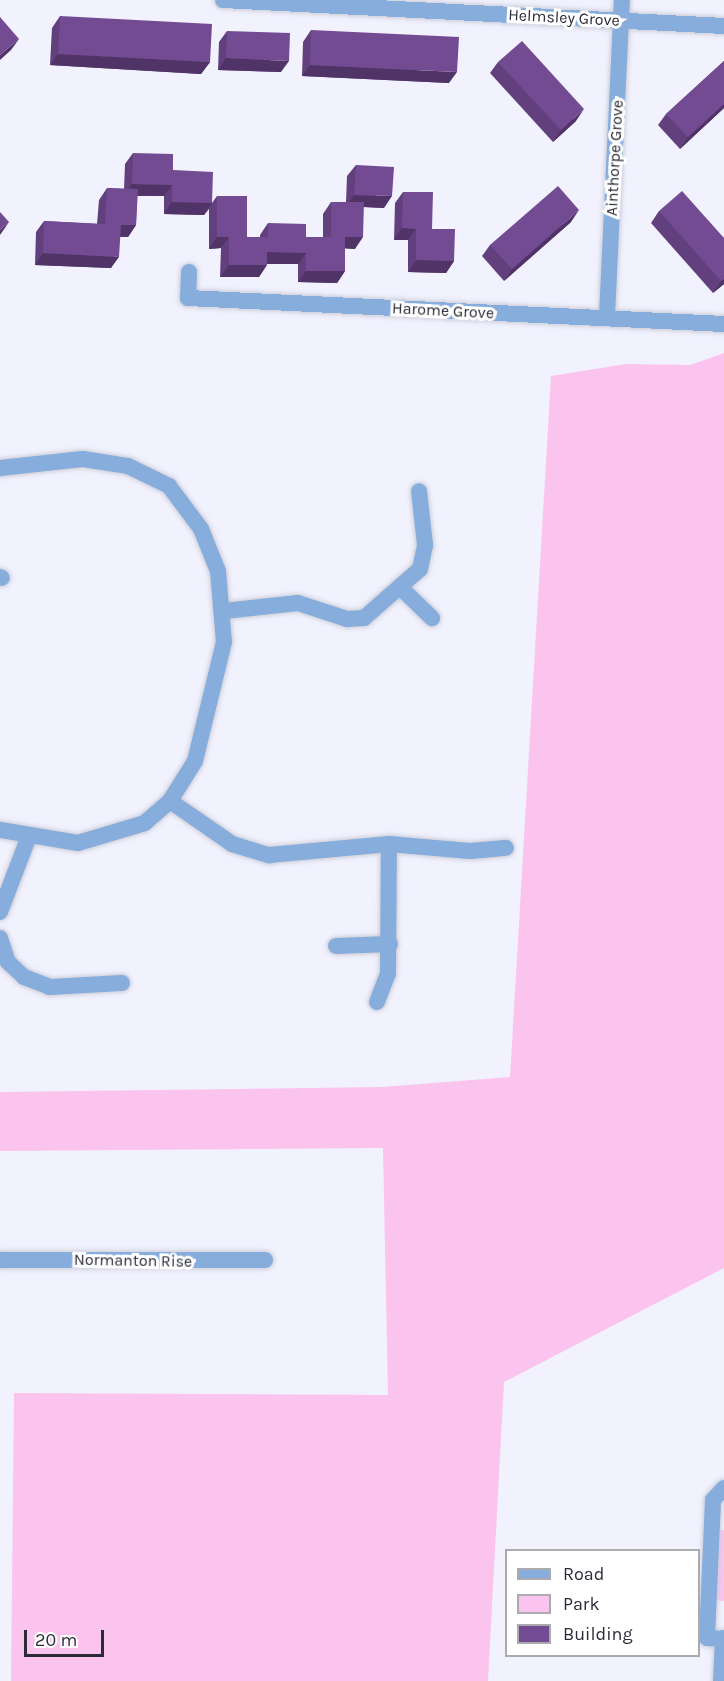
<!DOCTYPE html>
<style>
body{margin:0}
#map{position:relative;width:724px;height:1681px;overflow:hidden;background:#f1f2fe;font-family:Karla,sans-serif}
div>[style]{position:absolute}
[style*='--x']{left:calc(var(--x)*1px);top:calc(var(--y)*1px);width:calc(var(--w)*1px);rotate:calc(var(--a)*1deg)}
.green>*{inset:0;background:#fbc4ee}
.roads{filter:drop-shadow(0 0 2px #cdceda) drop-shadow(0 0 2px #cdceda)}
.minor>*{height:16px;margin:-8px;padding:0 8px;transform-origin:8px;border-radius:8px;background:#86addb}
.wall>*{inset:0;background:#62407e}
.shaded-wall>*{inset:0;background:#503467}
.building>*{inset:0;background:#724b93}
span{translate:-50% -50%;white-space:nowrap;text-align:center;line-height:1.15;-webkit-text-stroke:6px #fff;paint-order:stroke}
.street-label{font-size:16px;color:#2a2b36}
.legend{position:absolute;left:505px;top:1549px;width:195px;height:108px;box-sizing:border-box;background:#fff;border:2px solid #aaaaaf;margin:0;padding:8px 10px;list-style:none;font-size:18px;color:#2a2b36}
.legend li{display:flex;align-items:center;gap:12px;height:30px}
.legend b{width:30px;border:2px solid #aaaaaf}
.scale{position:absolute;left:24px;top:1630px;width:80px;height:27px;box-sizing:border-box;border:3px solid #2a2b36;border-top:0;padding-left:8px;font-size:18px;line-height:21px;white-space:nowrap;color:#2a2b36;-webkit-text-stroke:4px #fff;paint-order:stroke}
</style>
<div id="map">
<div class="green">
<i style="clip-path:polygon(724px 353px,724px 1268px,504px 1382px,488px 1681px,11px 1681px,14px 1393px,388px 1395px,383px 1148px,0 1151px,0 1092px,382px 1087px,510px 1077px,551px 376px,626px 364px,690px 365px)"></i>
<i style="clip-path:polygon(720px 1530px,724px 1530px,724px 1601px,716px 1600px)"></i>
</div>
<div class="roads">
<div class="minor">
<i style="--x:223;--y:0;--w:502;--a:2.97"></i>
<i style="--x:189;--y:272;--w:26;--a:92"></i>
<i style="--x:188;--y:298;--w:537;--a:2.78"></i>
<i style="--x:607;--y:316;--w:316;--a:-87.3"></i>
<i style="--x:0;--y:468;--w:83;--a:-6.2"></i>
<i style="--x:83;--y:459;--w:46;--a:8.8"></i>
<i style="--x:128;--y:466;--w:46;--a:26"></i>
<i style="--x:169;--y:486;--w:54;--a:53.3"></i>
<i style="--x:201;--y:529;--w:45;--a:68"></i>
<i style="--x:218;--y:571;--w:71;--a:85.2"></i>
<i style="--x:224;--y:642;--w:122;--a:103.7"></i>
<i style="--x:195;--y:761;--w:47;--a:122"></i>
<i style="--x:170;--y:801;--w:33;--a:139"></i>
<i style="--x:145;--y:823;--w:70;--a:163.4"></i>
<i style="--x:78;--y:843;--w:79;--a:-170.5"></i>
<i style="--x:0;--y:577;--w:2;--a:27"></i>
<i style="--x:402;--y:589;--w:42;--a:44"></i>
<i style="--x:224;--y:611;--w:74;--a:-6.2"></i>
<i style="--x:298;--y:603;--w:52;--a:18.1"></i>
<i style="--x:347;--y:619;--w:17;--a:-3"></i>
<i style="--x:364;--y:618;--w:74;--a:-41.2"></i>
<i style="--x:420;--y:569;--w:25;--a:-78"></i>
<i style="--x:425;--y:545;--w:54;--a:-96.3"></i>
<i style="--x:170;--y:801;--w:75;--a:34.7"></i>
<i style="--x:232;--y:844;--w:39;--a:17"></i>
<i style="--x:269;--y:855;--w:121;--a:-5.2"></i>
<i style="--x:389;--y:844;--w:81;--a:4.9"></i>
<i style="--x:470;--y:851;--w:36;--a:-5"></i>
<i style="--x:0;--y:912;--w:81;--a:-69.1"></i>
<i style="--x:0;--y:938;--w:25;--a:72"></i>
<i style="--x:8;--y:962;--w:22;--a:43"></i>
<i style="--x:24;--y:977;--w:28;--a:21"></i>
<i style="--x:50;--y:987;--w:72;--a:-3.2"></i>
<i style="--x:336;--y:946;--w:54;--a:-2.1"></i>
<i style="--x:377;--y:1002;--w:30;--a:-69"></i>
<i style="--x:388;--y:974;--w:130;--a:-89.6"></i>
<i style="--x:0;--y:1260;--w:265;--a:0"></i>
<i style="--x:724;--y:1488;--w:16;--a:133"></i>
<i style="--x:713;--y:1500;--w:138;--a:92.5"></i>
<i style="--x:707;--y:1638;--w:17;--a:3"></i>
<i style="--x:721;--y:1681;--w:43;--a:-87.3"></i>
</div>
</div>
<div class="wall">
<i style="clip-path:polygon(60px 16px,210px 62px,201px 74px,50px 65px,52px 28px)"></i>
<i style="clip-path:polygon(311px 30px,449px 83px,302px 76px,303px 42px)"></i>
<i style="clip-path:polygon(227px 31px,281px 72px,218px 70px,219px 42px)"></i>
<i style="clip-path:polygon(724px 61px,724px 108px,680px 149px,658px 125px,666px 114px)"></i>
<i style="clip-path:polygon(498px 62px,576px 121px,553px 142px,490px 73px)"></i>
<i style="clip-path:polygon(133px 153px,173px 170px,212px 203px,217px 196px,247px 237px,260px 237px,260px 235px,268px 223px,306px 237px,323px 237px,323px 214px,331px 202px,346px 202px,347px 176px,356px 165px,384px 208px,363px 207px,355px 249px,345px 248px,345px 271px,337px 283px,298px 282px,298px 264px,267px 264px,259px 277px,220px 277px,221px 248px,209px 249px,209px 209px,204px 215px,164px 214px,164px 196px,137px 196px,136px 225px,128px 237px,120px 237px,111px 268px,35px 265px,36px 232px,44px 221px,97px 224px,99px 200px,107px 188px,124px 189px,125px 164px)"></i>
<i style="clip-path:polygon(403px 192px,432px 229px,454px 261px,446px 273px,408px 272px,408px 240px,394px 240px,395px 203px)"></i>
<i style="clip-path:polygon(659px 211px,724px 238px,724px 284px,713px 293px,651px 223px)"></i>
<i style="clip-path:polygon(571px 222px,504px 281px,482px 256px,490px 245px)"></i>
</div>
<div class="shaded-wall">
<i style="clip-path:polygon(19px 39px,11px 50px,0 60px,0 55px)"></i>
<i style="clip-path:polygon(58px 54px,210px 62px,201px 74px,50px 65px)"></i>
<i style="clip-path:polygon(226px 58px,289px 61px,281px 72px,218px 70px)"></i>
<i style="clip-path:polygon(310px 65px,457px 72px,449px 83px,302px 76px)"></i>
<i style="clip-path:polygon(724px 104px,724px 108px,680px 149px,688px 137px)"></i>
<i style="clip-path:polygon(584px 109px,576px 121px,553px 142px,561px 130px)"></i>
<i style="clip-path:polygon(132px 184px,172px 185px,164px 196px,124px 195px)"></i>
<i style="clip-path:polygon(354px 195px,392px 196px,384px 208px,346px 206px)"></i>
<i style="clip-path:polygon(172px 202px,212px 203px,204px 215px,164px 214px)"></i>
<i style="clip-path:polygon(579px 210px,571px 222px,504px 281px,512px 269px)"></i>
<i style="clip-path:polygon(9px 222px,0 235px,0 230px)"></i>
<i style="clip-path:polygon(121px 225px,136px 225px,128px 237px,113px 236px)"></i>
<i style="clip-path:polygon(402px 228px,416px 229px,408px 240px,394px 240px)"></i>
<i style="clip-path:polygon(217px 237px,229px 237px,221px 248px,209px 249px)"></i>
<i style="clip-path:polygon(345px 237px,363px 237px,355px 249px,337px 248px)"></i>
<i style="clip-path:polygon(267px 252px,306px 253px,298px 264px,259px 264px)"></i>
<i style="clip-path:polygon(43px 253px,119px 257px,111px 268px,35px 265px)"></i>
<i style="clip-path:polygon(416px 260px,454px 261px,446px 273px,408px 272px)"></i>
<i style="clip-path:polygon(229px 265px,267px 265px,259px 277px,220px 277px)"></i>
<i style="clip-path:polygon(306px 271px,345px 271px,337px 283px,298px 282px)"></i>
<i style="clip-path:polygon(724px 279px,724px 284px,713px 293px,721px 281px)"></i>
</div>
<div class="building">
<i style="clip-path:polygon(60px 16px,212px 24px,210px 62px,58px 54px)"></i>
<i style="clip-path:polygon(0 17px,19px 39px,0 55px)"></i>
<i style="clip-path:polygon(311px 30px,459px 37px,457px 72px,310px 65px)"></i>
<i style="clip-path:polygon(227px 31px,290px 33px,289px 61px,226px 58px)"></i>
<i style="clip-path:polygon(522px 41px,584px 109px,561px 130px,498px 62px)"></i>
<i style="clip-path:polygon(724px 61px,724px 104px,688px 137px,666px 114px)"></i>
<i style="clip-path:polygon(133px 153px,173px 154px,173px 170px,213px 172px,212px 203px,172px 202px,172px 185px,132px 184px)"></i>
<i style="clip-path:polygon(356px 165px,394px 167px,392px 196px,354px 195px)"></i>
<i style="clip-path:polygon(558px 186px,579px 210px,512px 269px,490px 245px)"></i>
<i style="clip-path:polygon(107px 188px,138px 189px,136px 225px,121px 225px,119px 257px,43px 253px,44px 221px,105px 224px)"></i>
<i style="clip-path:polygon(682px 191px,724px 238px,724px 279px,721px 281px,659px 211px)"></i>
<i style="clip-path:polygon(403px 192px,433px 192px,432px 229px,455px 229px,454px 261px,416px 260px,416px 229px,402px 228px)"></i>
<i style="clip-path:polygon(217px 196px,247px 196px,247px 237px,268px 237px,268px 223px,306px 224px,306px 237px,331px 237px,331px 202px,364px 202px,363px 237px,345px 237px,345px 271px,306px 271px,306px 253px,267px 252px,267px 265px,229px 265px,229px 237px,217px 237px)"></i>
<i style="clip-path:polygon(0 212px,9px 222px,0 230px)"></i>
</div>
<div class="street-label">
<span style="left:564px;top:18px;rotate:3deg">Helmsley Grove</span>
<span style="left:615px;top:158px;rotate:-87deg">Ainthorpe Grove</span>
<span style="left:443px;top:311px;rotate:3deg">Harome Grove</span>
<span style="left:133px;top:1261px;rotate:1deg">Normanton Rise</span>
</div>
<ul class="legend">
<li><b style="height:8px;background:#86addb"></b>Road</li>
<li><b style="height:16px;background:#fbc4ee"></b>Park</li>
<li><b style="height:16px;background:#724b93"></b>Building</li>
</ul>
<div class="scale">20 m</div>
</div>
